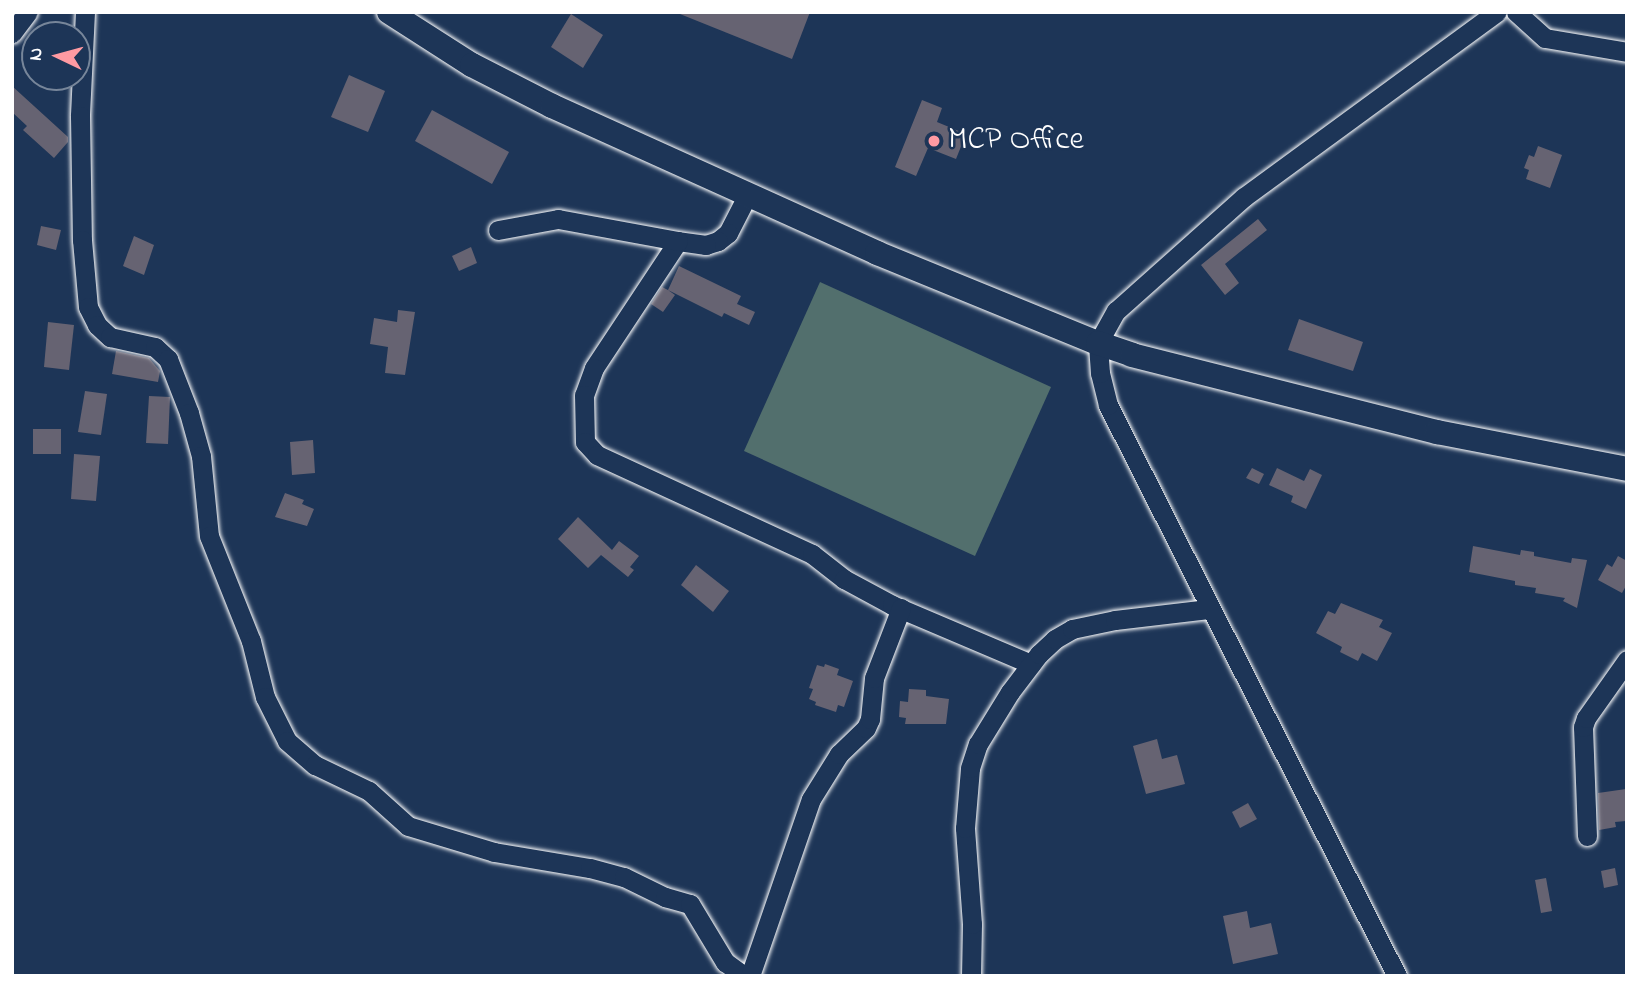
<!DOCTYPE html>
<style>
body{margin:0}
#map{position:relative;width:1639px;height:988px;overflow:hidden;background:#1d3557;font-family:"Indie Flower",sans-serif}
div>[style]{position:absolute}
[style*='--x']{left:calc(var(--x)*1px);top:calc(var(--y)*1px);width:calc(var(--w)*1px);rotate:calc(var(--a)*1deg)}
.green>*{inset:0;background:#526f6d}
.building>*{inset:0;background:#666372}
.roads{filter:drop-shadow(0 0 2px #fff) drop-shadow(0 0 2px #fff)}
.minor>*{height:19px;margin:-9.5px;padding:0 9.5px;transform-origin:9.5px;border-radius:9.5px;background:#1d3557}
.major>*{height:24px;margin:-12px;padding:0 12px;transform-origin:12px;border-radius:12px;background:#1d3557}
.dots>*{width:19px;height:19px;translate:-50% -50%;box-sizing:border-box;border:4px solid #1d3557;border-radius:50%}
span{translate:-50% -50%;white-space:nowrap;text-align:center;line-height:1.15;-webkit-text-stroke:5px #1d3557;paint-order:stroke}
.poi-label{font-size:32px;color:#fff}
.left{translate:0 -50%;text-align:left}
.frame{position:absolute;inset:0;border:14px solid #fff;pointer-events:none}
.north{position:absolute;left:21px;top:21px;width:70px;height:70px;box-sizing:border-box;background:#1d3557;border:2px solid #77869a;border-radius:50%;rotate:275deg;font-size:19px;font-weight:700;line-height:28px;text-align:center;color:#fff}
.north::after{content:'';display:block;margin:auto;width:24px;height:32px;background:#ff9aa2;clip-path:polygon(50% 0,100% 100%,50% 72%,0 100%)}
</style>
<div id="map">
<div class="green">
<i style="clip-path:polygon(820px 282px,1051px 387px,975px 556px,744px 451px)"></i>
</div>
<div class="building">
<i style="clip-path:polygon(675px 12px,810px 12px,792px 59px)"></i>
<i style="clip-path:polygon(571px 14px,603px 35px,583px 68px,551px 47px)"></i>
<i style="clip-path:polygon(349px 75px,385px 91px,368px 132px,331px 117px)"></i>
<i style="clip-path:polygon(12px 86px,68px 137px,68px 142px,54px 158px,23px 130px,27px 126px,12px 112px)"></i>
<i style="clip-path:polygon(922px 100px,942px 108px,937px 122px,966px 134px,956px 159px,928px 148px,916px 176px,895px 167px)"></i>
<i style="clip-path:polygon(432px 110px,509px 152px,492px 184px,415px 141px)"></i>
<i style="clip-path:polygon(1538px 146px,1562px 155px,1550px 188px,1526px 179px,1529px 170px,1524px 168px,1529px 155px,1534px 157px)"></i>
<i style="clip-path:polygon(1258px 219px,1267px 230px,1225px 264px,1239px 283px,1225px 295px,1201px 265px)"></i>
<i style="clip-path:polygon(41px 226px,61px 230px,56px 250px,37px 245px)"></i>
<i style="clip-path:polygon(134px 236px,154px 245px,144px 275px,123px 266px)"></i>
<i style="clip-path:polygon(471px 247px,477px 263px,459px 271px,452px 256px)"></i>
<i style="clip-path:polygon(679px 266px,741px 296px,737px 304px,755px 312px,749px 325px,724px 313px,722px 317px,668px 290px,675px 295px,663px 312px,651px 304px,662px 287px,668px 290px)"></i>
<i style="clip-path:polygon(398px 310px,415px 312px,405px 375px,385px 373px,388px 347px,370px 344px,374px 318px,397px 322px)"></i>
<i style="clip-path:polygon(1299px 319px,1363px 342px,1353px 371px,1288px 350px)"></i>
<i style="clip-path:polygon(48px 322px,74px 325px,69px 370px,44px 367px)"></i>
<i style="clip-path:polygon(116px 351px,149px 358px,160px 371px,158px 382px,112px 374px)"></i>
<i style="clip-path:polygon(85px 391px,107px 394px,101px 435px,78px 432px)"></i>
<i style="clip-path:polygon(149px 396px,170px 397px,168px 444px,146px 443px)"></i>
<i style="clip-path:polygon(33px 429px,61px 429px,61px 454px,33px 454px)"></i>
<i style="clip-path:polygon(313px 440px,315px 473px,292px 475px,290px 442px)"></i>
<i style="clip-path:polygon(74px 454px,100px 456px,96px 501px,71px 499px)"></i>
<i style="clip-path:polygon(1252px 468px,1264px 474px,1259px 484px,1246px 478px)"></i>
<i style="clip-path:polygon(1277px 468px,1304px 481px,1310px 469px,1322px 475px,1306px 509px,1291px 502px,1293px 496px,1269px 485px)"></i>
<i style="clip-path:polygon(285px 493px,304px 500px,302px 504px,314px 509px,307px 526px,275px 517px)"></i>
<i style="clip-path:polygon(578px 517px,612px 550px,619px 541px,639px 556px,630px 567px,634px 570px,628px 577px,601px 555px,588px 568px,558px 539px)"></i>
<i style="clip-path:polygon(1473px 546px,1520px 555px,1521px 550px,1534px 552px,1534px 556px,1571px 563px,1572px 558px,1587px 560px,1577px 608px,1563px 601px,1565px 598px,1535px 593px,1536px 588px,1515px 585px,1515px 581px,1469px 572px)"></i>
<i style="clip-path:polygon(1618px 556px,1627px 561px,1627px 584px,1622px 593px,1598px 580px,1607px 564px,1612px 567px)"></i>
<i style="clip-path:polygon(696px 565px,729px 591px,713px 612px,681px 585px)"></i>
<i style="clip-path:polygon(1341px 603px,1383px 620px,1379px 627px,1392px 633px,1377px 661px,1362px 653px,1358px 661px,1340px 652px,1342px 647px,1316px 633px,1328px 611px,1335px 614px)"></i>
<i style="clip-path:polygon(825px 664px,839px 669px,837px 675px,853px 681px,844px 707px,838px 705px,836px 712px,815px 705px,816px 702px,809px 699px,813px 689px,809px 688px,817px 665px,824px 667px)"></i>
<i style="clip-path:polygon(909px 689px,926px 690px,926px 696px,949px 699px,946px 724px,905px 724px,906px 718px,899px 717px,900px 701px,908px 702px)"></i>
<i style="clip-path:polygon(1157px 739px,1162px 759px,1177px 755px,1185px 784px,1146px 794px,1133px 746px)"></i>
<i style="clip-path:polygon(1626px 789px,1626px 821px,1615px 822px,1616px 827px,1599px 830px,1598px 793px)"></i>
<i style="clip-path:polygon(1248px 803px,1257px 819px,1240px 828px,1232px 812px)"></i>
<i style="clip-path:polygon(1615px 868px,1618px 885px,1604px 888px,1601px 871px)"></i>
<i style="clip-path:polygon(1546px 878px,1552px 911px,1541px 913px,1535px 880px)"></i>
<i style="clip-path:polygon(1247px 911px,1250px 928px,1271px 923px,1278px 954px,1233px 964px,1223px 916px)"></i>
</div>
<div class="roads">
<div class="minor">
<i style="--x:85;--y:12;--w:104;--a:92.8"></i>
<i style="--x:80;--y:116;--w:124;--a:89.1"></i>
<i style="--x:82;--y:240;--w:67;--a:84.9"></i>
<i style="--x:88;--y:307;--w:20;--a:63"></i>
<i style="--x:97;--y:325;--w:18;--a:43"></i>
<i style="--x:110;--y:337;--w:46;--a:12.5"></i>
<i style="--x:155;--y:347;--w:18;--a:43"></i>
<i style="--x:168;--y:359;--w:58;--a:68.7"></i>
<i style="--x:189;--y:413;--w:45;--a:74.4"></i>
<i style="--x:201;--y:456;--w:80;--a:84.3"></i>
<i style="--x:209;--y:536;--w:113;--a:68.2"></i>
<i style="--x:251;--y:641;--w:58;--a:76"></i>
<i style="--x:265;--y:697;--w:49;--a:63.4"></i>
<i style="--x:287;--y:741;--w:37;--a:41"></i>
<i style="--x:315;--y:765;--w:60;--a:25.7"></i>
<i style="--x:369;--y:791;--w:52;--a:41.9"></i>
<i style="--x:408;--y:826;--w:90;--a:16.8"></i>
<i style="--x:494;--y:852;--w:97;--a:9.5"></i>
<i style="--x:590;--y:868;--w:35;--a:15"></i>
<i style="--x:624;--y:877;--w:46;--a:26"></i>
<i style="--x:665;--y:897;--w:26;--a:16"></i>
<i style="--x:690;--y:904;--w:68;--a:58.9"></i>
<i style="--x:725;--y:962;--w:24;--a:36"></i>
<i style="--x:1516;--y:12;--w:39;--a:42"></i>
<i style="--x:1545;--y:38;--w:83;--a:9.7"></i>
<i style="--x:12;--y:33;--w:26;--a:-53"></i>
<i style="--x:748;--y:194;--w:44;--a:117.1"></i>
<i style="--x:728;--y:233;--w:13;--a:141"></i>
<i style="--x:718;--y:241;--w:13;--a:162"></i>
<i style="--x:706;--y:245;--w:28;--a:-172"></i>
<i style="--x:678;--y:241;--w:152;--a:123.5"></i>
<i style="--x:594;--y:368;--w:29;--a:110"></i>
<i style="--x:584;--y:395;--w:47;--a:88.8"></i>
<i style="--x:585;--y:442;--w:18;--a:47"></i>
<i style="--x:597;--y:455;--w:237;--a:24.7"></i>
<i style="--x:812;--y:554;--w:41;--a:38"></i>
<i style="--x:844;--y:579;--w:55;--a:28.4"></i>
<i style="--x:892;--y:605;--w:151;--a:23"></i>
<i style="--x:498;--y:230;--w:61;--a:-10.4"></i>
<i style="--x:558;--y:219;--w:122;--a:10.4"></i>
<i style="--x:1587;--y:836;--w:109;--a:-92.1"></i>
<i style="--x:1583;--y:727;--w:9;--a:-72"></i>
<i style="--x:1586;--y:718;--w:71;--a:-54.7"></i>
<i style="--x:750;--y:976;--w:187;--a:-71"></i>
<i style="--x:811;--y:799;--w:53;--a:-58.1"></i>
<i style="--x:839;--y:754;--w:37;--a:-44"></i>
<i style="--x:866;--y:728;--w:10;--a:-66"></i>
<i style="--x:870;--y:719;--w:41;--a:-84.4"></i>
<i style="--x:874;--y:678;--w:75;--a:-68.9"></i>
<i style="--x:971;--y:976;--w:52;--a:-88.9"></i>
<i style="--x:972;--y:924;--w:96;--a:-94.2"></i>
<i style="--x:965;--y:828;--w:60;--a:-85.2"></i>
<i style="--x:970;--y:768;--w:25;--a:-72"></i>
<i style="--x:978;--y:744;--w:61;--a:-58.4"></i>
<i style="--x:1010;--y:692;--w:48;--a:-52.7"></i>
<i style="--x:1039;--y:654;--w:22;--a:-43"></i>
<i style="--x:1055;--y:639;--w:20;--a:-30"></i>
<i style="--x:1072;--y:629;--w:44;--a:-11.8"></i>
<i style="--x:1115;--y:620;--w:94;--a:-6.7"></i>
<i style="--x:1397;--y:976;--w:640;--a:-116.85"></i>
<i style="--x:1108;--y:405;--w:33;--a:-104"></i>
<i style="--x:1100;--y:373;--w:30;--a:-94"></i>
<i style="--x:1098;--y:343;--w:37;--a:-61"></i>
<i style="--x:1116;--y:311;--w:171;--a:-41.7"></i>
<i style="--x:1244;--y:197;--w:313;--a:-36.2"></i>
</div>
<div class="major">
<i style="--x:389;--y:12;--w:98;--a:32.6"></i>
<i style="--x:472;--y:65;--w:90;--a:27.1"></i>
<i style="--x:552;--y:106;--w:357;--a:24.3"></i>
<i style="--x:877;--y:253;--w:239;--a:22.2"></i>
<i style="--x:1098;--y:343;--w:36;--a:19"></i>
<i style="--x:1132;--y:355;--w:315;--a:14.2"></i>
<i style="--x:1437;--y:432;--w:194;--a:11"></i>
</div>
</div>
<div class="dots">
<i style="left:934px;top:141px;background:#ff9aa2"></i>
</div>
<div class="poi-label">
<span class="left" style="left:948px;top:141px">MCP Office</span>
</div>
<div class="frame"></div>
<div class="north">N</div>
</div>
